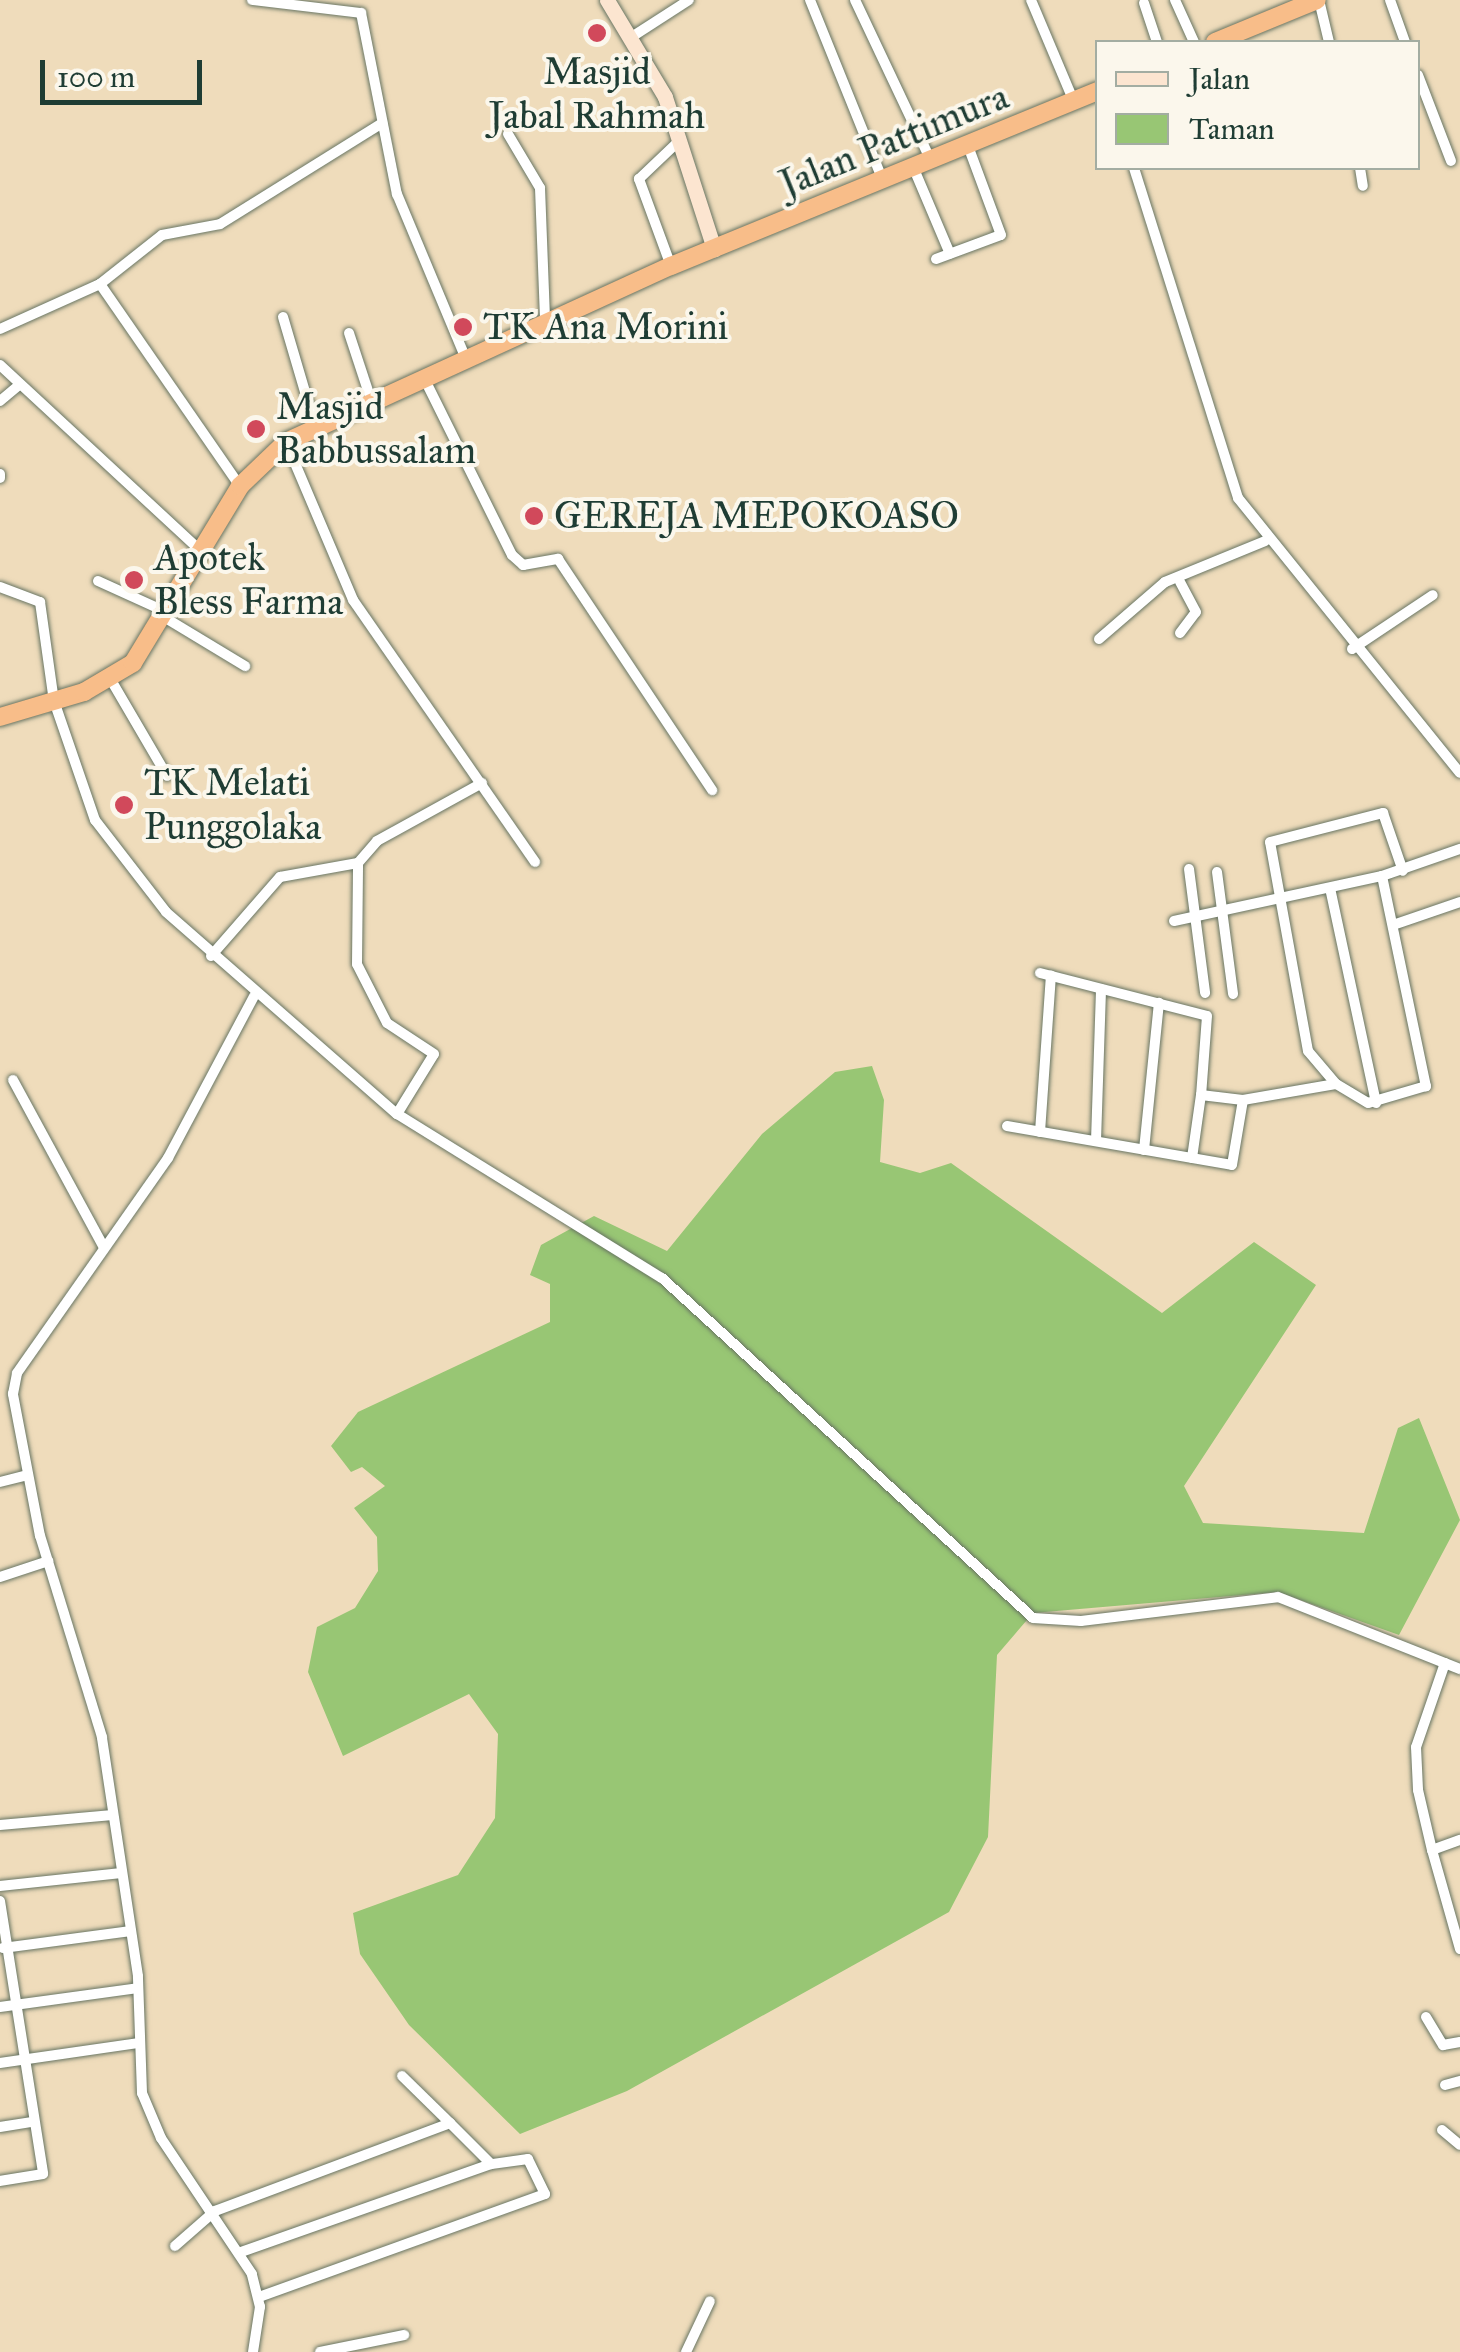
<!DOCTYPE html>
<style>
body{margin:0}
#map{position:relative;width:1460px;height:2352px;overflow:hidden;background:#efdcbb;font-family:"IM FELL Great Primer",serif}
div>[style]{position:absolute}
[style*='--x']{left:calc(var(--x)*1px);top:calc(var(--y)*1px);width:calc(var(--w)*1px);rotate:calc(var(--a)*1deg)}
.green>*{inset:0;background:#98c674}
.roads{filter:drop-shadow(0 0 2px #687563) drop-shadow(0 0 2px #687563)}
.minor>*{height:10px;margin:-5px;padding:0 5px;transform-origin:5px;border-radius:5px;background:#fff}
.secondary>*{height:15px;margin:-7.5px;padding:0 7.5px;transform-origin:7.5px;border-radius:7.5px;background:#fce5d0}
.trunk>*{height:18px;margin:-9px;padding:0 9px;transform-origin:9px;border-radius:9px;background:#f8bd89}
.dots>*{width:28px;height:28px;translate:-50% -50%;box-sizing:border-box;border:5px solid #fbf7ec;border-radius:50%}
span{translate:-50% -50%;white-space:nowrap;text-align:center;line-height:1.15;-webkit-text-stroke:8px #fbf7ec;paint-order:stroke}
.poi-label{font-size:38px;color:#1f3d34}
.left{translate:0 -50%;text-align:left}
.street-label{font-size:38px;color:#1f3d34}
.legend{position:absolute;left:1095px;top:40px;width:325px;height:130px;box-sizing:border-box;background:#fbf7ec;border:2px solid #a3ada2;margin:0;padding:12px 18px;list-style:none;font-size:30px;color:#1f3d34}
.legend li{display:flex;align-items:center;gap:20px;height:50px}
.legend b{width:50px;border:2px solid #a3ada2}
.scale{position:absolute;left:40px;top:60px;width:162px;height:45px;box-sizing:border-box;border:5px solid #1f3d34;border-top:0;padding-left:12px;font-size:30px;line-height:35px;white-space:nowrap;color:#1f3d34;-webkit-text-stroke:8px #fbf7ec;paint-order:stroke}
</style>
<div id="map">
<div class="green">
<i style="clip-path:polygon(872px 1066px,884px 1100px,880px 1162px,920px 1173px,951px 1163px,1162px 1313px,1254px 1242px,1316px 1285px,1184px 1486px,1203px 1523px,1364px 1533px,1398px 1428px,1419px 1418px,1460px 1520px,1399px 1635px,1278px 1592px,1033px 1613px,997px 1655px,988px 1837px,949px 1912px,627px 2091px,520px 2134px,409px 2025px,360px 1954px,353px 1913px,458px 1875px,495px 1818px,498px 1734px,469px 1694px,343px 1756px,308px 1672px,317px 1627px,355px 1608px,378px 1571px,377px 1537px,354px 1508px,385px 1486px,362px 1467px,351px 1472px,331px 1446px,358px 1412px,550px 1322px,550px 1284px,530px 1275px,541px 1245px,594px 1216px,667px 1251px,762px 1134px,835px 1072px)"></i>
</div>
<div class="roads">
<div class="minor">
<i style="--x:252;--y:0;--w:110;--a:6.8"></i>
<i style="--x:361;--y:13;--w:185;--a:78.8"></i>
<i style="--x:397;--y:194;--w:181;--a:67.3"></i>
<i style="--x:810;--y:0;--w:195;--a:68"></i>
<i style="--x:855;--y:0;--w:178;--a:64.7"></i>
<i style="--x:1031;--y:0;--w:111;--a:67.1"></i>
<i style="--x:1175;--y:0;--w:46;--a:65.7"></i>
<i style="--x:1319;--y:0;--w:43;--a:76.6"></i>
<i style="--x:1390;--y:0;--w:45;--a:70.3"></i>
<i style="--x:1144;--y:3;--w:41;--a:71.6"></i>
<i style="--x:630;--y:38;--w:70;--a:-32.8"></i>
<i style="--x:1418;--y:75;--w:92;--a:69"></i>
<i style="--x:508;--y:134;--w:63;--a:59.3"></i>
<i style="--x:540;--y:188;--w:133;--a:87.8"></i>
<i style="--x:1134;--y:168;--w:346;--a:72.5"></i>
<i style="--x:1238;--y:498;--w:353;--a:51.1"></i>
<i style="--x:1360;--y:168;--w:18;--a:81"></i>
<i style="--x:914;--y:169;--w:92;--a:67"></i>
<i style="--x:936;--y:259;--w:69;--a:-20.3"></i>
<i style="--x:1001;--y:235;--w:95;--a:-110.3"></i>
<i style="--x:671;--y:266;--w:93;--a:-110.2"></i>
<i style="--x:639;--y:179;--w:58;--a:-43.6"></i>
<i style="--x:100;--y:284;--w:246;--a:55.3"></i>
<i style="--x:283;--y:317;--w:117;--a:73.6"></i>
<i style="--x:0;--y:329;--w:110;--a:-24.2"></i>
<i style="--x:100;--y:284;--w:79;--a:-38.3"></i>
<i style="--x:162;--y:235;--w:59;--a:-10.7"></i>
<i style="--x:220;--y:224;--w:191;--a:-31.9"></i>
<i style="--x:349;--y:333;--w:74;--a:71.8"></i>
<i style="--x:0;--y:365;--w:272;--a:42.8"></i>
<i style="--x:427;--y:384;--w:191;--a:63.6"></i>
<i style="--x:512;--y:555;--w:15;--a:42"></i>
<i style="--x:523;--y:565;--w:36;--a:-10"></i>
<i style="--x:558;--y:559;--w:278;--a:56.3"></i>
<i style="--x:0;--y:401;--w:23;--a:-40"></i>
<i style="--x:286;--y:442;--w:172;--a:67"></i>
<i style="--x:353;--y:600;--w:319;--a:55.2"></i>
<i style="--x:0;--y:474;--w:4;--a:90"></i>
<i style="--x:98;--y:581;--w:72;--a:24.4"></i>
<i style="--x:0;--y:587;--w:43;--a:20.6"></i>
<i style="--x:40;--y:602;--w:100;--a:82"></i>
<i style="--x:54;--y:701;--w:126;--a:71"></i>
<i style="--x:95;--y:820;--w:116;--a:52.3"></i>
<i style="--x:166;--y:912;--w:307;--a:41.2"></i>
<i style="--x:397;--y:1114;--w:312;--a:31.8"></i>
<i style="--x:662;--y:1278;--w:503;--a:42.5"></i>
<i style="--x:1033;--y:1618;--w:48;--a:3.6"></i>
<i style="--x:1081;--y:1621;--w:198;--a:-6.9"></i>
<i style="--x:1278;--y:1597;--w:196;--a:21.6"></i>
<i style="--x:164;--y:617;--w:95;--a:31.2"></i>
<i style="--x:1180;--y:633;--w:26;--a:-53"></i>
<i style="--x:1196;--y:612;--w:34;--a:-118"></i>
<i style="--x:1099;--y:639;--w:87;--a:-40.8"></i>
<i style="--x:1165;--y:582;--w:108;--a:-22.3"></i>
<i style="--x:1352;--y:649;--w:97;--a:-33.7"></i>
<i style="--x:111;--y:680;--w:111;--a:59.7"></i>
<i style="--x:1189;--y:869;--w:125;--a:82.6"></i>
<i style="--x:1217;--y:872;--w:123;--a:82.5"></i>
<i style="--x:1382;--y:876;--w:215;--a:78.2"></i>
<i style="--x:1426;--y:1086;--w:60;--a:163.7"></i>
<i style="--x:1368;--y:1103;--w:37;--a:-149"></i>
<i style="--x:1336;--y:1084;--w:43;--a:-130.3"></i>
<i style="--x:1308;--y:1051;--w:212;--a:-100.3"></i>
<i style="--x:1270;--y:842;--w:117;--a:-14.4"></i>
<i style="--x:1383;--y:813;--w:61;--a:71"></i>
<i style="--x:1330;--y:888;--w:220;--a:77.9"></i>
<i style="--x:1174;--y:921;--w:213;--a:-12.2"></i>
<i style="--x:1382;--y:876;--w:83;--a:-19.1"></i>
<i style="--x:1393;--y:925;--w:71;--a:-18.9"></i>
<i style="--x:211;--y:956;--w:105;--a:-48.9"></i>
<i style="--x:280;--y:877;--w:79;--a:-10.2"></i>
<i style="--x:1040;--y:973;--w:172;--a:14.4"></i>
<i style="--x:1207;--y:1016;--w:79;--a:94.3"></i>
<i style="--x:1201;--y:1095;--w:42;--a:6.8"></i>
<i style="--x:13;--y:1080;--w:189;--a:61.5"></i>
<i style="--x:397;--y:1114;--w:70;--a:-58.3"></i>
<i style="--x:434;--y:1054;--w:56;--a:-146.6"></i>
<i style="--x:387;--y:1023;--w:66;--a:-117"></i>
<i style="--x:357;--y:964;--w:101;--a:-89.4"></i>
<i style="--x:358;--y:863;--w:29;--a:-49"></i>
<i style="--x:377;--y:841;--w:120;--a:-28.9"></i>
<i style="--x:1007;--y:1126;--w:228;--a:9.8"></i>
<i style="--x:1232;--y:1165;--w:66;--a:-80.4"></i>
<i style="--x:1243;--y:1100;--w:94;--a:-9.8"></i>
<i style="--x:1040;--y:1132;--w:157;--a:-86"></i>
<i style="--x:1096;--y:1141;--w:152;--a:-88.1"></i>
<i style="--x:1144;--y:1150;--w:148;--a:-84.2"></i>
<i style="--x:1192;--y:1158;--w:64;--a:-81.9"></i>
<i style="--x:0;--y:1482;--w:25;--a:-14"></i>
<i style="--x:0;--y:1577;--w:51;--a:-18.4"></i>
<i style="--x:1445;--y:1663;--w:89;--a:109"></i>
<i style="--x:1416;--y:1747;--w:43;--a:87.3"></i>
<i style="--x:1418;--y:1790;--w:62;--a:76.9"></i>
<i style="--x:1432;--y:1850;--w:30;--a:-20"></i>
<i style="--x:0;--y:1825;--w:113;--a:-5.1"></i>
<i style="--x:1432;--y:1850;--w:103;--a:74.2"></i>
<i style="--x:0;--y:1886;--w:122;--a:-6.1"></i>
<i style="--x:0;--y:1901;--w:276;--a:81"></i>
<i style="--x:43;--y:2174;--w:44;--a:170.8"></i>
<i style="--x:3;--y:1948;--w:129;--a:-7.6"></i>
<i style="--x:0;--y:2007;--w:139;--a:-7.8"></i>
<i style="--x:1426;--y:2017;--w:33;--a:59"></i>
<i style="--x:1443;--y:2045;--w:17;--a:-10"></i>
<i style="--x:0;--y:2063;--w:139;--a:-8.2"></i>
<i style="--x:402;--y:2076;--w:67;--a:44.4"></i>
<i style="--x:1445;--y:2085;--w:16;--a:-15"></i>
<i style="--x:0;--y:2127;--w:31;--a:-9"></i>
<i style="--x:1442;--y:2130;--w:23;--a:40"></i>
<i style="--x:175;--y:2246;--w:53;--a:-41.2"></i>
<i style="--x:215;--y:2211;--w:251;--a:-20.5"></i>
<i style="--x:450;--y:2123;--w:58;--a:45"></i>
<i style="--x:491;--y:2164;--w:265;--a:160.6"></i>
<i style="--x:259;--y:2297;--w:304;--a:-19.8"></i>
<i style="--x:545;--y:2194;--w:39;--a:-116"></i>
<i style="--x:528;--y:2159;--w:37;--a:172"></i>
<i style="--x:253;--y:2352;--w:46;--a:-81.2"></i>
<i style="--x:260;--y:2307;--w:34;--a:-104"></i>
<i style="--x:252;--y:2274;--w:164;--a:-123.8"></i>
<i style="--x:161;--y:2138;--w:49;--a:-112.9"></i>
<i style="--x:142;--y:2093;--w:117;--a:-92"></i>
<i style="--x:138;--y:1976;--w:242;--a:-98.6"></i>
<i style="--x:102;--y:1737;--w:210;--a:-107.1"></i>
<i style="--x:40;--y:1536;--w:145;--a:-100.8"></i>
<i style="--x:13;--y:1394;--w:21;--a:-79"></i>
<i style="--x:17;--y:1373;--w:263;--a:-54.9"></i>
<i style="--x:168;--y:1158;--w:183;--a:-62"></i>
<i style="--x:320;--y:2352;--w:86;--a:-11.4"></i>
<i style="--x:686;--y:2352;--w:56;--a:-64.8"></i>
</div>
<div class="secondary">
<i style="--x:607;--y:0;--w:113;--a:59.1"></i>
<i style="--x:665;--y:97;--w:160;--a:72.1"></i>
</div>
<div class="trunk">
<i style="--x:1215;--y:42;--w:110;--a:-22.4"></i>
<i style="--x:0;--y:717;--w:88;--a:-16.6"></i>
<i style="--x:84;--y:692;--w:57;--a:-30.6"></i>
<i style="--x:133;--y:663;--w:207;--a:-58.8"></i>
<i style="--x:240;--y:486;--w:64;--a:-43.7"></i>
<i style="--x:286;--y:442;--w:423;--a:-24.6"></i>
<i style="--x:671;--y:266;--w:461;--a:-22.3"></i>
</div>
</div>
<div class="dots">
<i style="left:597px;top:33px;background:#d1495b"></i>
<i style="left:463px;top:327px;background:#d1495b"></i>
<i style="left:256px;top:429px;background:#d1495b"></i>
<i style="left:534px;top:516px;background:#d1495b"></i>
<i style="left:134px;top:580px;background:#d1495b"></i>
<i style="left:124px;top:805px;background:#d1495b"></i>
</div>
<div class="poi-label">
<span style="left:597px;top:94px">Masjid<br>Jabal Rahmah</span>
<span class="left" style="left:483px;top:327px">TK Ana Morini</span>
<span class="left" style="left:276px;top:429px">Masjid<br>Babbussalam</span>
<span class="left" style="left:554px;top:516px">GEREJA MEPOKOASO</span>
<span class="left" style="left:154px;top:580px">Apotek<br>Bless Farma</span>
<span class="left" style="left:144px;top:805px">TK Melati<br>Punggolaka</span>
</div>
<div class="street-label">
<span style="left:894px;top:140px;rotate:-22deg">Jalan Pattimura</span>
</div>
<ul class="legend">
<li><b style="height:12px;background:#fce5d0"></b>Jalan</li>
<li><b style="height:28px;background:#98c674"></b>Taman</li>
</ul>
<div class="scale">100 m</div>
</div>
